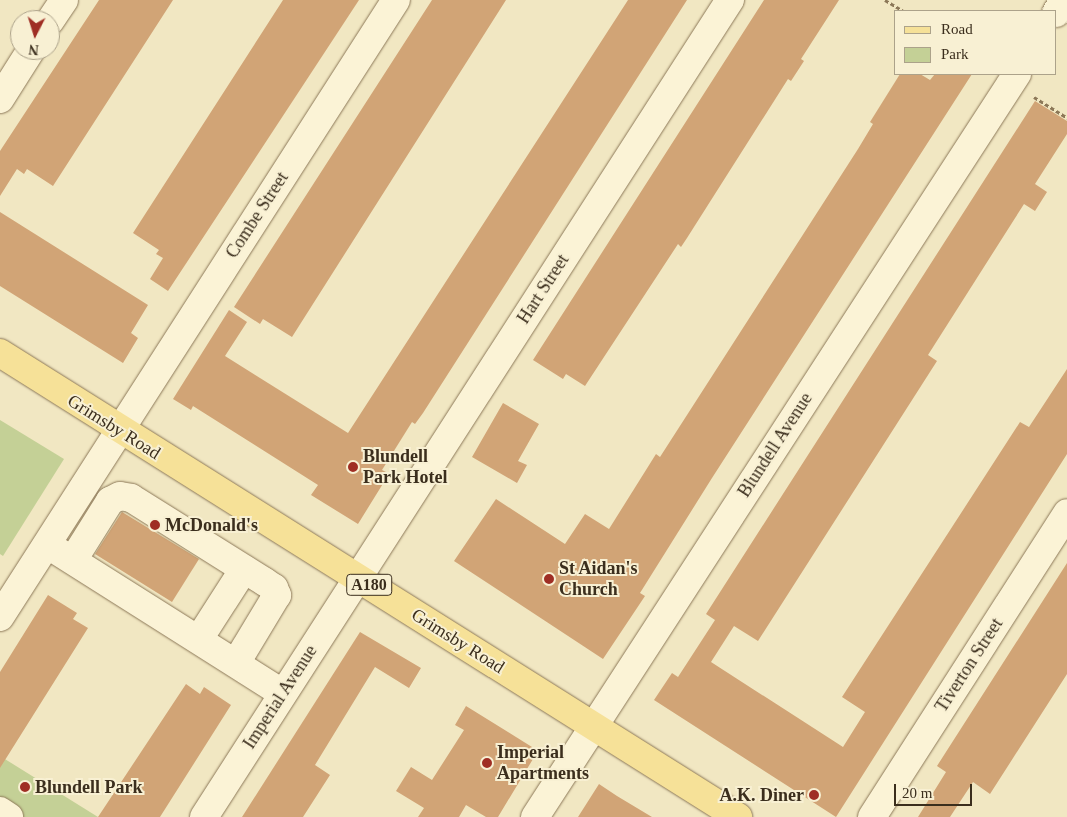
<!DOCTYPE html>
<style>
body{margin:0}
#map{position:relative;width:1067px;height:817px;overflow:hidden;background:#f1e7c2;font-family:Georgia,serif}
div>[style]{position:absolute}
[style*='--x']{left:calc(var(--x)*1px);top:calc(var(--y)*1px);width:calc(var(--w)*1px);rotate:calc(var(--a)*1deg)}
.green>*{inset:0;background:#c4d096}
.building>*{inset:0;background:#d1a476}
.path>*{height:3px;margin-top:-1.5px;transform-origin:0;background:repeating-linear-gradient(90deg,#8c7858 0 4px,transparent 0 6.5px)}
.roads{filter:drop-shadow(0 0 1px #8c7858) drop-shadow(0 0 1px #8c7858)}
.minor>*{height:28px;margin:-14px;padding:0 14px;transform-origin:14px;border-radius:14px;background:#fbf3d6}
.major>*{height:28px;margin:-14px;padding:0 14px;transform-origin:14px;border-radius:14px;background:#f6e198}
.dots>*{width:14px;height:14px;translate:-50% -50%;box-sizing:border-box;border:2px solid #f8f0d3;border-radius:50%}
span{translate:-50% -50%;white-space:nowrap;text-align:center;line-height:1.15;-webkit-text-stroke:4px #f8f0d3;paint-order:stroke}
.shield-label span{padding:1px 4px;background:#f8f0d3;border:1px solid;border-radius:4px;-webkit-text-stroke-width:0}
.shield-label{font-size:16px;color:#3b2e1d;font-weight:700}
.street-label{font-size:18px;color:#3b2e1d}
.poi-label{font-size:18px;color:#3b2e1d;font-weight:700}
.left{translate:0 -50%;text-align:left}
.right{translate:-100% -50%;text-align:right}
.legend{position:absolute;left:894px;top:10px;width:162px;height:65px;box-sizing:border-box;background:#f8f0d3;border:1px solid #aca28a;margin:0;padding:6px 9px;list-style:none;font-size:15px;color:#3b2e1d}
.legend li{display:flex;align-items:center;gap:10px;height:25px}
.legend b{width:25px;border:1px solid #aca28a}
.north{position:absolute;left:10px;top:10px;width:50px;height:50px;box-sizing:border-box;background:#f8f0d3;border:1px solid #aca28a;border-radius:50%;rotate:185deg;font-size:14px;font-weight:700;line-height:20px;text-align:center;color:#3b2e1d}
.north::after{content:'';display:block;margin:auto;width:18px;height:22px;background:#9f2e24;clip-path:polygon(50% 0,100% 100%,50% 72%,0 100%)}
.scale{position:absolute;left:894px;top:784px;width:78px;height:22px;box-sizing:border-box;border:2px solid #3b2e1d;border-top:0;padding-left:6px;font-size:15px;line-height:18px;white-space:nowrap;color:#3b2e1d;-webkit-text-stroke:4px #f8f0d3;paint-order:stroke}
</style>
<div id="map">
<div class="green">
<i style="clip-path:polygon(0 420px,64px 459px,3px 556px,0 554px)"></i>
<i style="clip-path:polygon(0 756px,98px 817px,0 817px)"></i>
</div>
<div class="building">
<i style="clip-path:polygon(99px 0,173px 0,53px 186px,27px 169px,24px 174px,17px 169px,0 196px,0 151px)"></i>
<i style="clip-path:polygon(283px 0,359px 0,168px 291px,150px 279px,163px 258px,156px 254px,159px 250px,133px 233px)"></i>
<i style="clip-path:polygon(432px 0,506px 0,292px 337px,263px 319px,260px 324px,234px 307px)"></i>
<i style="clip-path:polygon(628px 0,687px 0,423px 413px,415px 424px,412px 422px,382px 470px,386px 472px,381px 480px,384px 482px,358px 524px,311px 495px,318px 485px,193px 406px,191px 410px,173px 399px,229px 310px,247px 322px,225px 356px,348px 433px)"></i>
<i style="clip-path:polygon(764px 0,839px 0,801px 59px,804px 61px,791px 81px,788px 79px,687px 238px,681px 247px,678px 244px,585px 386px,566px 374px,563px 379px,533px 360px)"></i>
<i style="clip-path:polygon(900px 74px,920px 74px,930px 80px,935px 74px,972px 74px,712px 478px,640px 593px,645px 596px,603px 659px,454px 561px,496px 499px,565px 544px,585px 514px,609px 529px,656px 454px,660px 457px,858px 149px,873px 124px,870px 122px)"></i>
<i style="clip-path:polygon(1035px 101px,1067px 121px,1067px 134px,1035px 184px,1047px 192px,1035px 211px,1024px 204px,928px 355px,937px 361px,758px 641px,734px 626px,711px 662px,843px 747px,865px 712px,842px 697px,1020px 422px,1029px 427px,1067px 369px,1067px 454px,836px 817px,654px 700px,672px 673px,678px 677px,715px 620px,706px 614px)"></i>
<i style="clip-path:polygon(0 212px,148px 305px,131px 333px,138px 338px,123px 363px,0 286px)"></i>
<i style="clip-path:polygon(503px 403px,539px 424px,518px 461px,527px 465px,517px 483px,472px 457px)"></i>
<i style="clip-path:polygon(122px 512px,199px 559px,172px 602px,95px 554px)"></i>
<i style="clip-path:polygon(1067px 563px,1067px 674px,990px 794px,973px 782px,950px 817px,918px 817px,946px 772px,937px 766px)"></i>
<i style="clip-path:polygon(48px 595px,77px 613px,73px 619px,88px 628px,0 768px,0 672px)"></i>
<i style="clip-path:polygon(360px 632px,421px 668px,409px 688px,375px 667px,315px 765px,330px 775px,303px 817px,242px 817px)"></i>
<i style="clip-path:polygon(186px 684px,200px 694px,204px 687px,231px 705px,160px 817px,98px 817px)"></i>
<i style="clip-path:polygon(466px 706px,532px 747px,533px 759px,498px 817px,486px 817px,466px 805px,459px 817px,418px 817px,424px 808px,396px 791px,411px 767px,432px 780px,464px 730px,455px 725px)"></i>
<i style="clip-path:polygon(599px 784px,617px 796px,652px 817px,578px 817px)"></i>
</div>
<div class="path">
<i style="--x:885;--y:0;--w:21;--a:31"></i>
<i style="--x:1034;--y:97;--w:39;--a:32"></i>
</div>
<div class="roads">
<div class="minor">
<i style="--x:1056;--y:13;--w:15;--a:-58"></i>
<i style="--x:50;--y:21;--w:25;--a:-56"></i>
<i style="--x:0;--y:99;--w:58;--a:-57.7"></i>
<i style="--x:59;--y:552;--w:264;--a:32.3"></i>
<i style="--x:73;--y:560;--w:70;--a:-57.9"></i>
<i style="--x:110;--y:501;--w:11;--a:-27"></i>
<i style="--x:120;--y:496;--w:11;--a:10"></i>
<i style="--x:131;--y:498;--w:158;--a:32.1"></i>
<i style="--x:265;--y:582;--w:11;--a:34"></i>
<i style="--x:274;--y:588;--w:8;--a:67"></i>
<i style="--x:277;--y:595;--w:79;--a:121.1"></i>
<i style="--x:0;--y:617;--w:733;--a:-57.31"></i>
<i style="--x:199;--y:639;--w:83;--a:-57.3"></i>
<i style="--x:0;--y:811;--w:11;--a:34"></i>
<i style="--x:204;--y:817;--w:972;--a:-57.23"></i>
<i style="--x:535;--y:817;--w:886;--a:-57.03"></i>
<i style="--x:872;--y:817;--w:361;--a:-57.3"></i>
</div>
<div class="major">
<i style="--x:0;--y:353;--w:872;--a:32.16"></i>
</div>
</div>
<div class="dots">
<i style="left:353px;top:467px;background:#9f2e24"></i>
<i style="left:155px;top:525px;background:#9f2e24"></i>
<i style="left:549px;top:579px;background:#9f2e24"></i>
<i style="left:487px;top:763px;background:#9f2e24"></i>
<i style="left:25px;top:787px;background:#9f2e24"></i>
<i style="left:814px;top:795px;background:#9f2e24"></i>
</div>
<div class="shield-label">
<span style="left:369px;top:585px">A180</span>
</div>
<div class="street-label">
<span style="left:257px;top:215px;rotate:-57deg">Combe Street</span>
<span style="left:543px;top:289px;rotate:-57deg">Hart Street</span>
<span style="left:114px;top:427px;rotate:32deg">Grimsby Road</span>
<span style="left:775px;top:445px;rotate:-57deg">Blundell Avenue</span>
<span style="left:458px;top:641px;rotate:32deg">Grimsby Road</span>
<span style="left:969px;top:665px;rotate:-57deg">Tiverton Street</span>
<span style="left:280px;top:697px;rotate:-57deg">Imperial Avenue</span>
</div>
<div class="poi-label">
<span class="left" style="left:363px;top:467px">Blundell<br>Park Hotel</span>
<span class="left" style="left:165px;top:525px">McDonald's</span>
<span class="left" style="left:559px;top:579px">St Aidan's<br>Church</span>
<span class="left" style="left:497px;top:763px">Imperial<br>Apartments</span>
<span class="left" style="left:35px;top:787px">Blundell Park</span>
<span class="right" style="left:804px;top:795px">A.K. Diner</span>
</div>
<ul class="legend">
<li><b style="height:6px;background:#f6e198"></b>Road</li>
<li><b style="height:14px;background:#c4d096"></b>Park</li>
</ul>
<div class="north">N</div>
<div class="scale">20 m</div>
</div>
